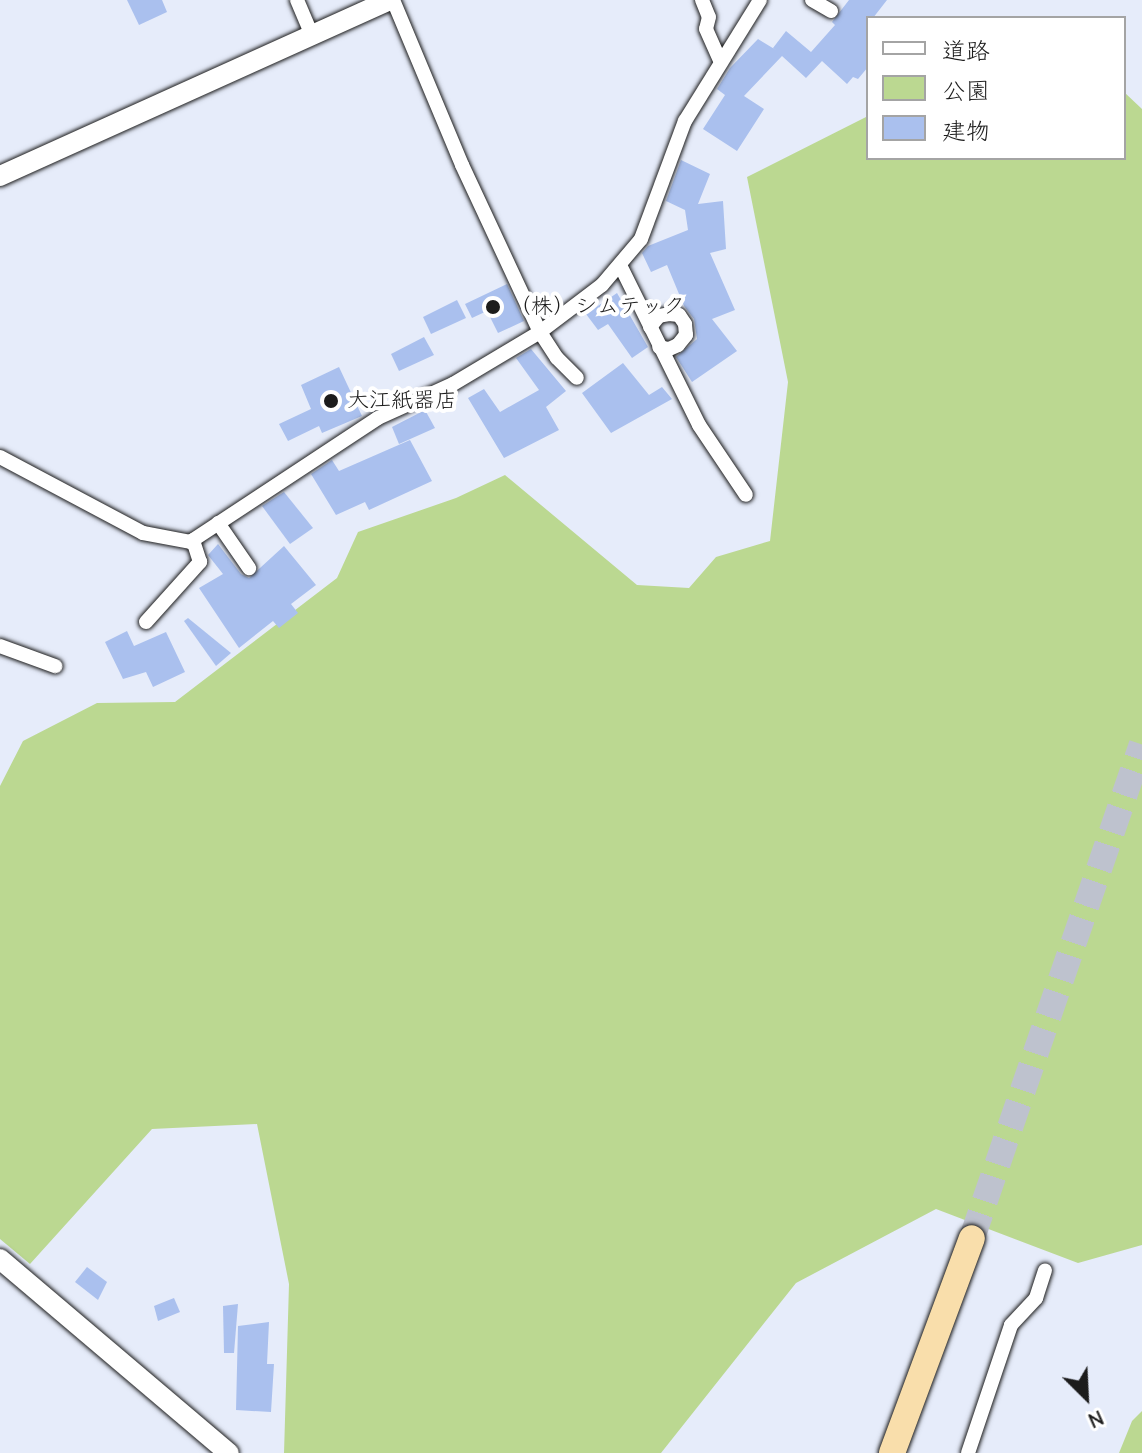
<!DOCTYPE html>
<meta charset="utf-8">
<style>
body{margin:0}
#map{position:relative;width:1142px;height:1453px;overflow:hidden;background:#e6ecfa;font-family:"Comic Neue","Klee One",sans-serif}
div>[style]{position:absolute}
[style*='--x']{left:calc(var(--x)*1px);top:calc(var(--y)*1px);width:calc(var(--w)*1px);rotate:calc(var(--a)*1deg)}
.green>*{inset:0;background:#bbd891}
.building>*{inset:0;background:#aac0ee}
.highway-tunnel>*{height:26px;margin-top:-13px;transform-origin:0;background:repeating-linear-gradient(90deg,#bec2ce 0 26px,transparent 0 39px)}
.roads{filter:drop-shadow(0 0 2px #1c1c1c) drop-shadow(0 0 2px #1c1c1c)}
.street>*{height:14px;margin:-7px;padding:0 7px;transform-origin:7px;border-radius:7px;background:#fff}
.secondary>*{height:20px;margin:-10px;padding:0 10px;transform-origin:10px;border-radius:10px;background:#fff}
.highway>*{height:26px;margin:-13px;padding:0 13px;transform-origin:13px;border-radius:13px;background:#f9deab}
.dots>*{width:22px;height:22px;translate:-50% -50%;box-sizing:border-box;border:4px solid #fff;border-radius:50%}
span{translate:-50% -50%;white-space:nowrap;text-align:center;line-height:1.15;-webkit-text-stroke:8px #fff;paint-order:stroke}
.poi-label{font-size:22px;color:#1c1c1c}
.left{translate:0 -50%;text-align:left}
.legend{position:absolute;left:866px;top:16px;width:260px;height:144px;box-sizing:border-box;background:#fff;border:2px solid #a4a4a4;margin:0;padding:10px 14px;list-style:none;font-size:24px;color:#1c1c1c}
.legend li{display:flex;align-items:center;gap:16px;height:40px}
.legend b{width:40px;border:2px solid #a4a4a4}
.north{position:absolute;left:1046px;top:1357px;width:80px;height:80px;-webkit-text-stroke:6px #fff;paint-order:stroke;rotate:156deg;font-size:22px;font-weight:700;line-height:32px;text-align:center;color:#1c1c1c}
.north::after{content:'';display:block;margin:auto;width:28px;height:36px;background:#1c1c1c;clip-path:polygon(50% 0,100% 100%,50% 72%,0 100%)}
</style>
<div id="map">
<div class="green">
<i style="clip-path:polygon(1124px 92px,1142px 109px,1142px 1245px,1078px 1263px,936px 1209px,796px 1283px,661px 1453px,284px 1453px,289px 1284px,257px 1124px,152px 1129px,30px 1264px,0 1239px,0 786px,23px 741px,97px 703px,175px 702px,337px 578px,358px 532px,456px 498px,505px 475px,637px 585px,689px 588px,716px 557px,770px 541px,788px 382px,747px 177px,868px 116px,868px 158px,1124px 158px)"></i>
<i style="clip-path:polygon(1142px 1411px,1142px 1453px,1119px 1453px,1132px 1421px)"></i>
</div>
<div class="building">
<i style="clip-path:polygon(127px 0,162px 0,167px 12px,139px 25px)"></i>
<i style="clip-path:polygon(849px 0,887px 0,873px 18px,868px 18px,868px 67px,858px 79px,853px 77px,847px 84px,822px 61px,806px 78px,782px 56px,744px 96px,764px 109px,737px 151px,703px 129px,725px 95px,717px 89px,730px 68px,758px 39px,776px 50px,773px 48px,786px 31px,811px 52px,835px 25px,832px 22px)"></i>
<i style="clip-path:polygon(681px 160px,710px 174px,698px 204px,723px 201px,726px 249px,710px 253px,735px 310px,712px 319px,737px 351px,692px 382px,676px 357px,697px 339px,694px 319px,684px 306px,667px 265px,651px 272px,642px 253px,648px 246px,688px 230px,685px 210px,666px 201px)"></i>
<i style="clip-path:polygon(507px 284px,524px 321px,498px 333px,487px 311px,472px 318px,465px 304px)"></i>
<i style="clip-path:polygon(617px 293px,648px 347px,632px 358px,608px 324px,598px 330px,586px 314px)"></i>
<i style="clip-path:polygon(457px 300px,466px 318px,431px 334px,423px 317px)"></i>
<i style="clip-path:polygon(424px 337px,434px 355px,399px 371px,391px 354px)"></i>
<i style="clip-path:polygon(531px 349px,566px 391px,546px 407px,559px 430px,504px 458px,468px 398px,484px 389px,500px 412px,539px 390px,516px 358px)"></i>
<i style="clip-path:polygon(623px 363px,649px 395px,662px 387px,672px 399px,611px 433px,582px 393px)"></i>
<i style="clip-path:polygon(339px 367px,362px 416px,322px 433px,319px 426px,288px 441px,279px 424px,311px 409px,301px 385px)"></i>
<i style="clip-path:polygon(425px 410px,435px 428px,399px 444px,392px 427px)"></i>
<i style="clip-path:polygon(410px 440px,432px 481px,369px 510px,365px 502px,336px 515px,311px 474px,332px 460px,339px 471px)"></i>
<i style="clip-path:polygon(284px 492px,313px 528px,290px 544px,262px 506px)"></i>
<i style="clip-path:polygon(218px 544px,241px 574px,249px 578px,284px 546px,316px 585px,291px 604px,298px 613px,279px 628px,273px 621px,239px 648px,199px 588px,223px 574px,208px 555px)"></i>
<i style="clip-path:polygon(188px 618px,231px 653px,216px 666px,184px 621px)"></i>
<i style="clip-path:polygon(127px 631px,134px 646px,166px 632px,185px 672px,153px 687px,146px 672px,123px 679px,105px 642px)"></i>
<i style="clip-path:polygon(87px 1267px,107px 1282px,98px 1300px,75px 1282px)"></i>
<i style="clip-path:polygon(174px 1298px,180px 1312px,158px 1321px,154px 1306px)"></i>
<i style="clip-path:polygon(238px 1304px,234px 1353px,224px 1353px,223px 1306px)"></i>
<i style="clip-path:polygon(269px 1322px,267px 1364px,274px 1364px,271px 1412px,236px 1410px,238px 1326px)"></i>
</div>
<div class="highway-tunnel">
<i style="--x:972;--y:1238;--w:522;--a:-71.01"></i>
</div>
<div class="roads">
<div class="street">
<i style="--x:297;--y:0;--w:38;--a:67"></i>
<i style="--x:393;--y:0;--w:179;--a:67.3"></i>
<i style="--x:462;--y:165;--w:184;--a:65"></i>
<i style="--x:540;--y:332;--w:31;--a:57"></i>
<i style="--x:557;--y:358;--w:28;--a:45"></i>
<i style="--x:702;--y:0;--w:18;--a:68"></i>
<i style="--x:709;--y:17;--w:12;--a:104"></i>
<i style="--x:706;--y:29;--w:35;--a:66"></i>
<i style="--x:812;--y:0;--w:22;--a:30"></i>
<i style="--x:620;--y:265;--w:178;--a:63.7"></i>
<i style="--x:699;--y:425;--w:84;--a:56.1"></i>
<i style="--x:650;--y:327;--w:14;--a:-51"></i>
<i style="--x:659;--y:316;--w:10;--a:-11"></i>
<i style="--x:669;--y:314;--w:10;--a:6"></i>
<i style="--x:679;--y:315;--w:11;--a:56"></i>
<i style="--x:685;--y:324;--w:11;--a:85"></i>
<i style="--x:686;--y:335;--w:13;--a:129"></i>
<i style="--x:678;--y:345;--w:10;--a:156"></i>
<i style="--x:669;--y:349;--w:10;--a:-169"></i>
<i style="--x:0;--y:457;--w:162;--a:28"></i>
<i style="--x:143;--y:533;--w:48;--a:10.8"></i>
<i style="--x:190;--y:542;--w:225;--a:-33.4"></i>
<i style="--x:378;--y:418;--w:82;--a:-24.4"></i>
<i style="--x:453;--y:384;--w:101;--a:-30.9"></i>
<i style="--x:540;--y:332;--w:78;--a:-37.2"></i>
<i style="--x:602;--y:285;--w:60;--a:-49.7"></i>
<i style="--x:641;--y:239;--w:126;--a:-69.6"></i>
<i style="--x:685;--y:121;--w:142;--a:-58.2"></i>
<i style="--x:218;--y:523;--w:55;--a:55.4"></i>
<i style="--x:146;--y:622;--w:81;--a:-48"></i>
<i style="--x:200;--y:562;--w:23;--a:-108"></i>
<i style="--x:0;--y:646;--w:59;--a:20"></i>
<i style="--x:968;--y:1453;--w:135;--a:-71.4"></i>
<i style="--x:1011;--y:1325;--w:37;--a:-47"></i>
<i style="--x:1036;--y:1298;--w:29;--a:-72"></i>
</div>
<div class="secondary">
<i style="--x:0;--y:176;--w:428;--a:-24.3"></i>
<i style="--x:0;--y:1259;--w:300;--a:40.3"></i>
</div>
<div class="highway">
<i style="--x:892;--y:1453;--w:229;--a:-69.6"></i>
</div>
</div>
<div class="dots">
<i style="left:493px;top:307px;background:#1c1c1c"></i>
<i style="left:331px;top:401px;background:#1c1c1c"></i>
</div>
<div class="poi-label">
<span class="left" style="left:509px;top:307px">（株）シムテック</span>
<span class="left" style="left:347px;top:401px">大江紙器店</span>
</div>
<ul class="legend">
<li><b style="height:10px;background:#fff"></b>道路</li>
<li><b style="height:22px;background:#bbd891"></b>公園</li>
<li><b style="height:22px;background:#aac0ee"></b>建物</li>
</ul>
<div class="north">N</div>
</div>
